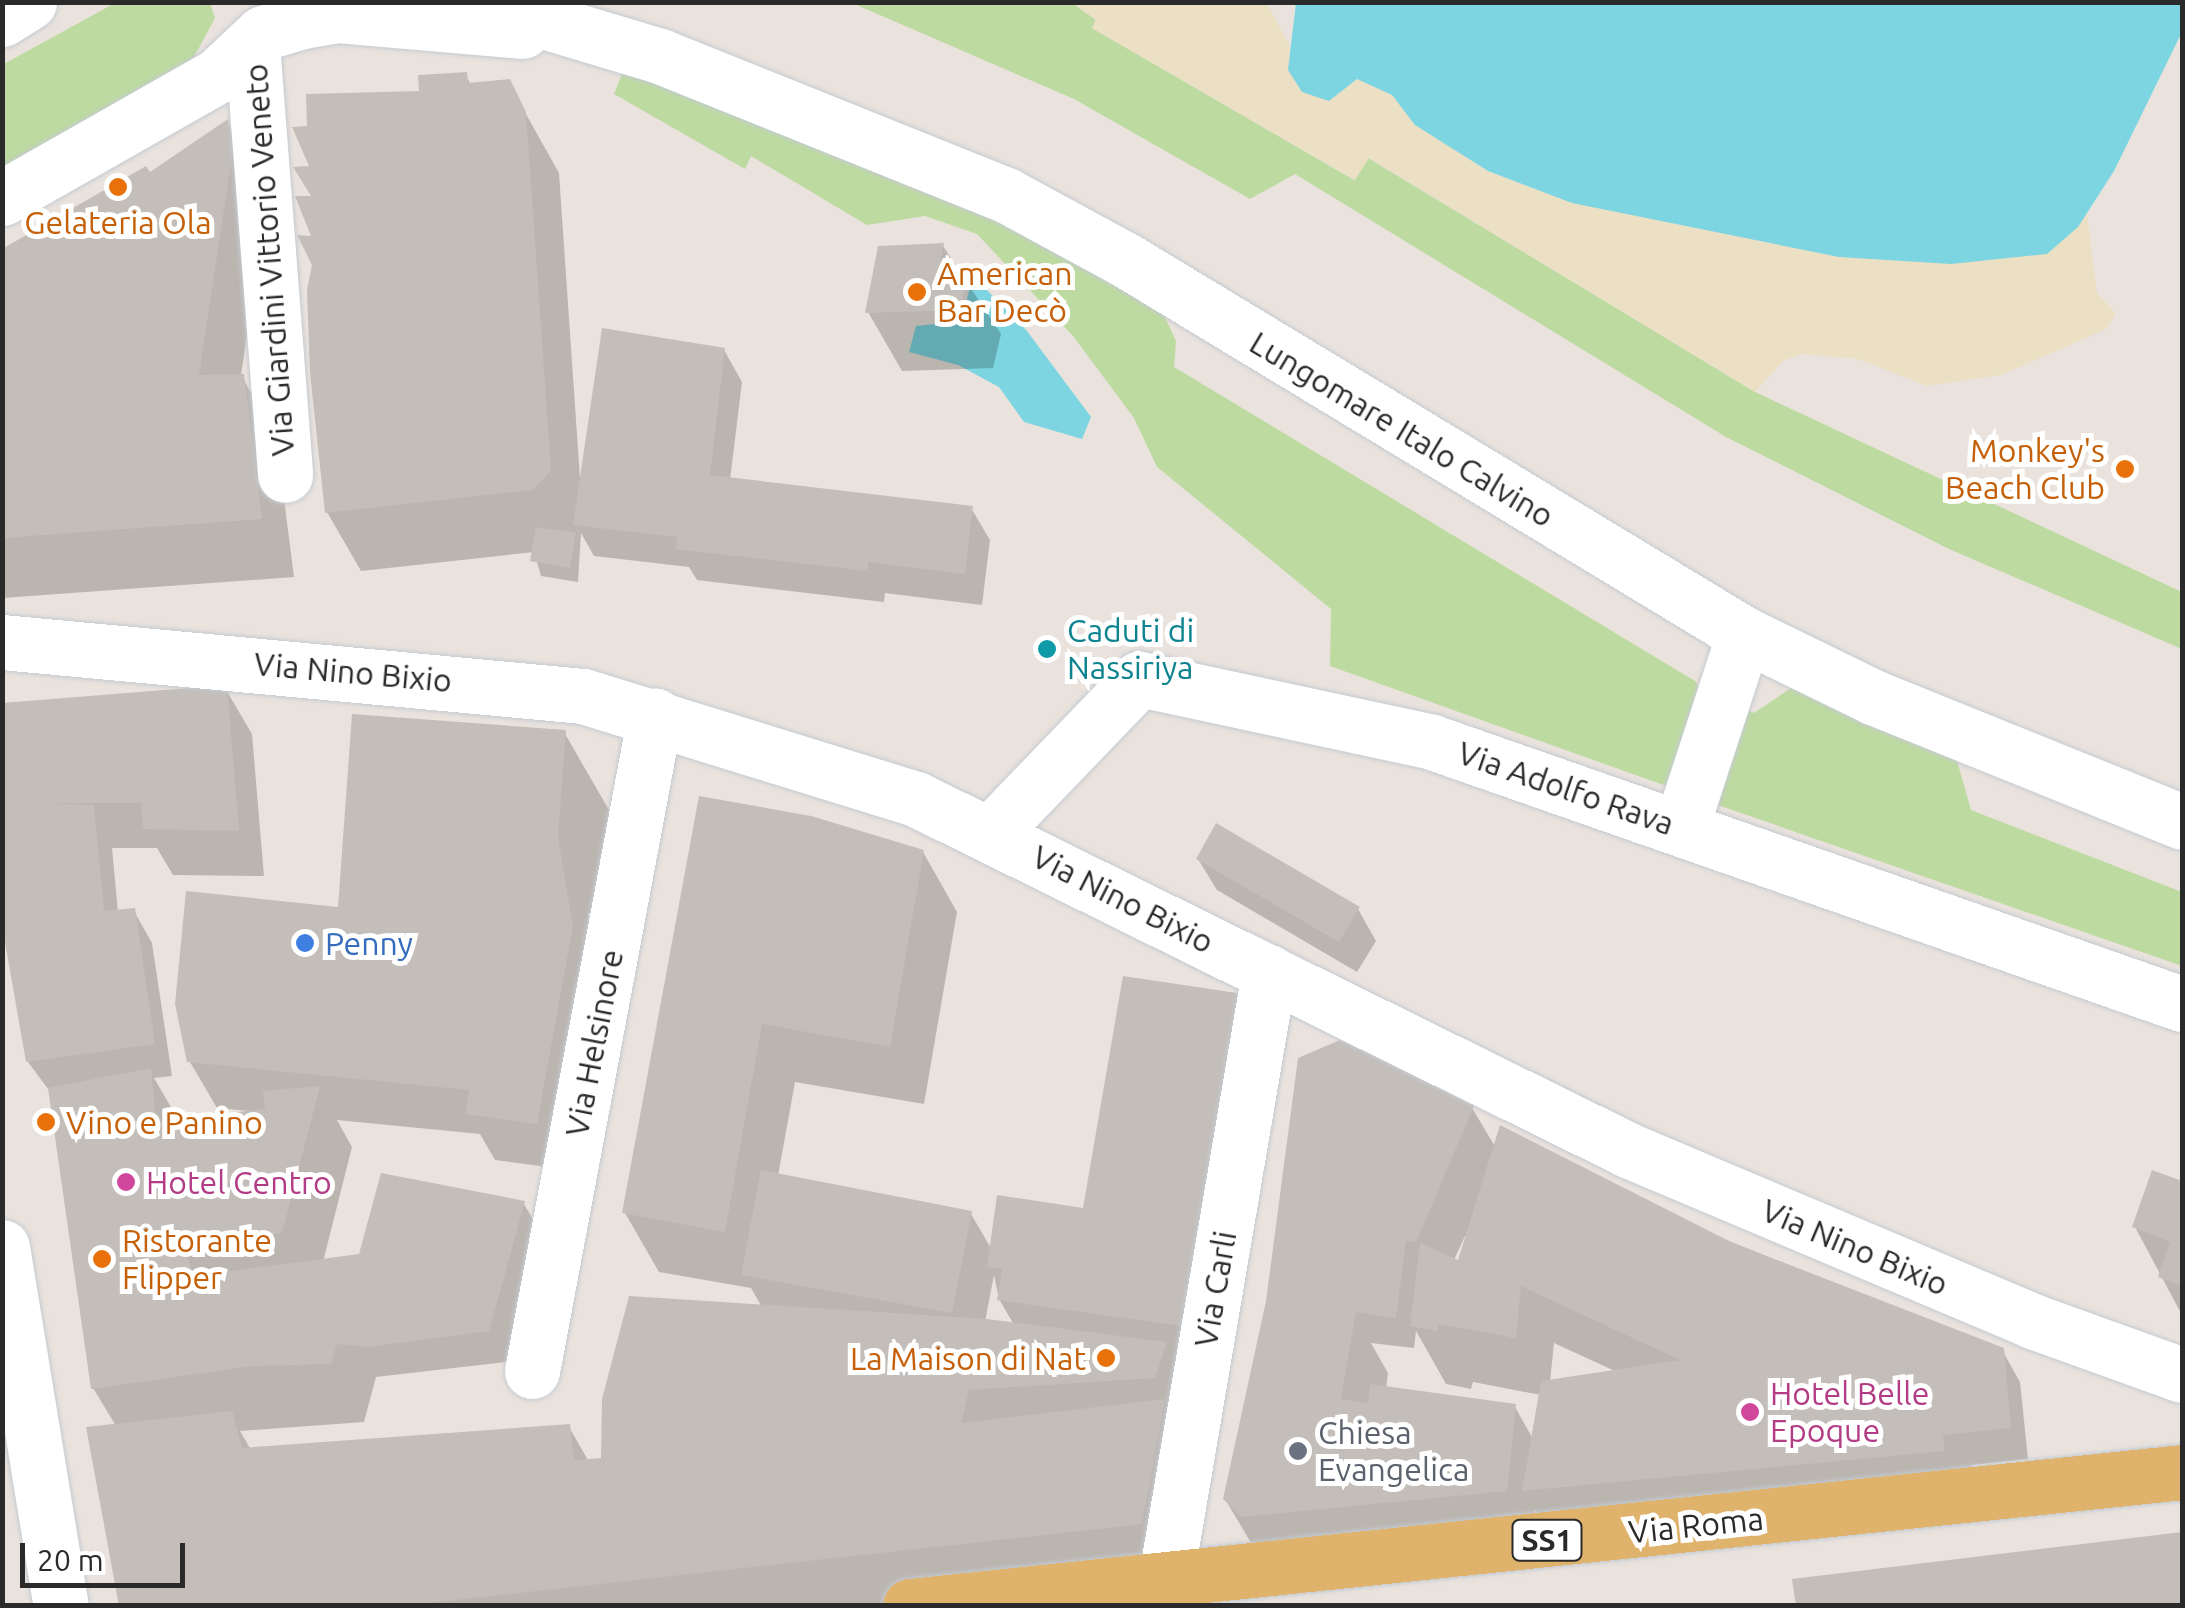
<!DOCTYPE html>
<meta charset="utf-8">
<style>
body{margin:0}
#map{position:relative;width:2185px;height:1608px;overflow:hidden;background:#eae3dd;font-family:Ubuntu,sans-serif}
div>[style]{position:absolute}
[style*='--x']{left:calc(var(--x)*1px);top:calc(var(--y)*1px);width:calc(var(--w)*1px);rotate:calc(var(--a)*1deg)}
.green>*{inset:0;background:#bddaa0}
.sand>*{inset:0;background:#ebdfc4}
.water>*{inset:0;background:#7cd5e0}
.shadow>*{inset:0;background:#0003}
.building>*{inset:0;background:#c3beb9}
.roads{filter:drop-shadow(0 0 2px #c5cad2) drop-shadow(0 0 2px #c5cad2)}
.street>*{height:55px;margin:-27.5px;padding:0 27.5px;transform-origin:27.5px;border-radius:27.5px;background:#fff}
.primary>*{height:55px;margin:-27.5px;padding:0 27.5px;transform-origin:27.5px;border-radius:27.5px;background:#e0b36d}
.dots>*{width:28px;height:28px;translate:-50% -50%;box-sizing:border-box;border:5px solid #fff;border-radius:50%}
span{translate:-50% -50%;white-space:nowrap;text-align:center;line-height:1.15;-webkit-text-stroke:10px #fff;paint-order:stroke}
.shield-label span{padding:2px 8px;background:#fff;border:2px solid;border-radius:8px;-webkit-text-stroke-width:0}
.shield-label{font-size:30px;color:#2a2a2a;font-weight:700}
.food-label{font-size:32px;color:#c56008}
.left{translate:0 -50%;text-align:left}
.right{translate:-100% -50%;text-align:right}
.street-label{font-size:32px;color:#2a2a2a}
.culture-label{font-size:32px;color:#0d838f}
.shop-label{font-size:32px;color:#366cbe}
.hotel-label{font-size:32px;color:#b23c85}
.worship-label{font-size:32px;color:#5b616d}
.frame{position:absolute;inset:0;border:5px solid #2a2a2a;pointer-events:none}
.scale{position:absolute;left:20px;top:1543px;width:165px;height:45px;box-sizing:border-box;border:5px solid #2a2a2a;border-top:0;padding-left:12px;font-size:30px;line-height:35px;white-space:nowrap;color:#2a2a2a;-webkit-text-stroke:8px #fff;paint-order:stroke}
</style>
<div id="map">
<div class="green">
<i style="clip-path:polygon(115px 3px,210px 3px,215px 18px,194px 57px,3px 169px,2px 65px)"></i>
<i style="clip-path:polygon(852px 3px,1072px 3px,1096px 20px,1092px 28px,1354px 180px,1368px 158px,1755px 392px,2182px 592px,2182px 649px,1949px 549px,1726px 437px,1295px 174px,1250px 199px,1074px 99px)"></i>
<i style="clip-path:polygon(623px 72px,992px 216px,1163px 313px,1176px 341px,1174px 367px,1695px 681px,1702px 691px,1669px 787px,1330px 666px,1331px 609px,1157px 467px,1134px 418px,1073px 336px,977px 234px,925px 216px,867px 225px,751px 156px,745px 169px,614px 94px)"></i>
<i style="clip-path:polygon(1794px 686px,1955px 754px,1971px 810px,2182px 892px,2182px 966px,1709px 802px,1738px 706px,1754px 713px)"></i>
</div>
<div class="sand">
<i style="clip-path:polygon(1072px 3px,1267px 3px,1290px 47px,1288px 70px,1329px 101px,1357px 79px,1392px 95px,1416px 125px,1487px 171px,1572px 203px,1839px 257px,1889px 259px,2078px 227px,2087px 215px,2097px 293px,2116px 314px,2106px 329px,2001px 375px,1927px 386px,1858px 359px,1801px 354px,1783px 361px,1755px 392px,1369px 158px,1355px 180px,1092px 28px,1096px 19px)"></i>
</div>
<div class="water">
<i style="clip-path:polygon(1296px 3px,2182px 2px,2182px 32px,2114px 171px,2078px 227px,2047px 254px,1951px 264px,1839px 257px,1572px 203px,1488px 171px,1415px 125px,1392px 95px,1357px 79px,1329px 101px,1302px 92px,1288px 70px)"></i>
<i style="clip-path:polygon(973px 276px,1027px 331px,1091px 417px,1082px 439px,1024px 422px,999px 387px,958px 365px,909px 352px,916px 326px,961px 321px)"></i>
</div>
<div class="shadow">
<i style="clip-path:polygon(465px 74px,471px 85px,508px 82px,559px 173px,580px 478px,724px 350px,742px 382px,730px 480px,971px 508px,990px 540px,982px 605px,885px 593px,884px 602px,697px 580px,689px 567px,594px 556px,581px 533px,578px 582px,541px 576px,534px 552px,361px 571px,327px 512px,312px 169px,422px 94px)"></i>
<i style="clip-path:polygon(227px 123px,267px 204px,241px 375px,276px 436px,294px 577px,2px 598px,2px 251px,149px 175px)"></i>
<i style="clip-path:polygon(943px 246px,1001px 334px,993px 368px,902px 371px,868px 312px)"></i>
<i style="clip-path:polygon(evenodd,225px 688px,252px 734px,264px 876px,173px 875px,157px 848px,112px 848px,118px 912px,134px 911px,152px 943px,172px 1076px,154px 1078px,179px 1121px,248px 1111px,217px 1108px,190px 1062px,341px 909px,564px 732px,609px 810px,601px 914px,588px 913px,598px 974px,562px 1169px,495px 1160px,480px 1134px,337px 1120px,352px 1147px,323px 1262px,358px 1257px,524px 1204px,542px 1235px,506px 1362px,376px 1377px,364px 1422px,240px 1431px,251px 1450px,569px 1427px,589px 1462px,604px 1461px,762px 1307px,751px 1288px,659px 1272px,625px 1213px,701px 799px,923px 852px,957px 912px,924px 1104px,795px 1082px,778px 1176px,971px 1214px,992px 1250px,1085px 1210px,1236px 995px,1254px 1026px,1175px 1583px,968px 1606px,428px 1606px,419px 1591px,422px 1606px,121px 1606px,116px 1426px,93px 1388px,51px 1093px,28px 1062px,2px 706px,225px 688px,994px 1275px,999px 1299px,1014px 1325px,985px 1322px,994px 1275px)"></i>
<i style="clip-path:polygon(1198px 859px,1358px 909px,1376px 941px,1357px 972px,1217px 890px)"></i>
<i style="clip-path:polygon(evenodd,1472px 1108px,1496px 1148px,2002px 1350px,2020px 1382px,2028px 1459px,1972px 1465px,1977px 1510px,1558px 1549px,1535px 1510px,1532px 1537px,1260px 1558px,1225px 1499px,1472px 1108px,1465px 1236px,1468px 1237px,1460px 1263px,1454px 1260px,1465px 1236px,1472px 1108px,1416px 1331px,1446px 1384px,1471px 1389px,1473px 1382px,1541px 1395px,1533px 1439px,1515px 1407px,1386px 1389px,1388px 1373px,1371px 1343px,1414px 1348px,1416px 1331px,1472px 1108px,1554px 1343px,1617px 1372px,1550px 1382px,1554px 1343px)"></i>
<i style="clip-path:polygon(2154px 1173px,2182px 1183px,2182px 1315px,2135px 1227px)"></i>
</div>
<div class="building">
<i style="clip-path:polygon(467px 72px,468px 83px,510px 79px,526px 112px,551px 470px,533px 490px,325px 513px,310px 373px,307px 290px,312px 265px,297px 235px,311px 236px,295px 196px,311px 196px,293px 167px,309px 166px,292px 127px,307px 126px,306px 94px,419px 91px,418px 75px)"></i>
<i style="clip-path:polygon(228px 119px,234px 143px,199px 375px,244px 374px,262px 519px,2px 538px,2px 249px,146px 166px,150px 172px)"></i>
<i style="clip-path:polygon(944px 243px,938px 273px,968px 273px,960px 310px,865px 313px,878px 246px)"></i>
<i style="clip-path:polygon(602px 328px,725px 348px,710px 475px,973px 506px,965px 574px,868px 562px,867px 571px,676px 549px,677px 537px,573px 525px)"></i>
<i style="clip-path:polygon(536px 527px,576px 533px,570px 568px,530px 561px)"></i>
<i style="clip-path:polygon(227px 685px,239px 831px,143px 829px,141px 803px,43px 803px,94px 805px,104px 911px,135px 908px,155px 1044px,26px 1062px,2px 925px,2px 703px)"></i>
<i style="clip-path:polygon(352px 714px,566px 730px,558px 837px,573px 926px,537px 1124px,465px 1114px,469px 1090px,187px 1062px,175px 1004px,186px 891px,338px 907px)"></i>
<i style="clip-path:polygon(699px 796px,811px 816px,924px 850px,890px 1047px,762px 1024px,725px 1232px,622px 1213px)"></i>
<i style="clip-path:polygon(1216px 823px,1360px 907px,1339px 942px,1196px 859px)"></i>
<i style="clip-path:polygon(1123px 976px,1237px 993px,1189px 1327px,997px 1300px,1002px 1269px,987px 1267px,997px 1195px,1083px 1208px)"></i>
<i style="clip-path:polygon(1340px 1040px,1474px 1106px,1416px 1242px,1406px 1241px,1396px 1318px,1356px 1312px,1341px 1399px,1368px 1403px,1370px 1384px,1516px 1404px,1507px 1491px,1241px 1517px,1223px 1499px,1266px 1301px,1298px 1058px)"></i>
<i style="clip-path:polygon(151px 1068px,156px 1121px,265px 1109px,263px 1091px,320px 1086px,282px 1233px,184px 1243px,193px 1276px,359px 1254px,381px 1173px,525px 1201px,489px 1331px,368px 1347px,337px 1344px,331px 1364px,251px 1366px,91px 1389px,48px 1088px)"></i>
<i style="clip-path:polygon(1500px 1125px,1733px 1243px,2004px 1348px,2011px 1428px,1943px 1435px,1945px 1451px,1522px 1491px,1541px 1381px,1680px 1360px,1521px 1286px,1516px 1338px,1439px 1324px,1438px 1331px,1410px 1326px,1420px 1243px,1458px 1260px)"></i>
<i style="clip-path:polygon(761px 1170px,972px 1211px,952px 1313px,741px 1275px)"></i>
<i style="clip-path:polygon(2152px 1170px,2182px 1181px,2182px 1286px,2158px 1277px,2170px 1242px,2132px 1227px)"></i>
<i style="clip-path:polygon(629px 1296px,987px 1319px,1167px 1342px,1155px 1378px,969px 1390px,961px 1423px,1165px 1399px,1142px 1524px,401px 1606px,119px 1606px,86px 1427px,232px 1411px,242px 1448px,570px 1424px,574px 1460px,601px 1458px,602px 1399px)"></i>
<i style="clip-path:polygon(2182px 1532px,2182px 1606px,1796px 1606px,1792px 1579px)"></i>
</div>
<div class="roads">
<div class="street">
<i style="--x:480;--y:2;--w:188;--a:16.7"></i>
<i style="--x:660;--y:56;--w:373;--a:21.9"></i>
<i style="--x:1006;--y:195;--w:134;--a:28.5"></i>
<i style="--x:1124;--y:259;--w:725;--a:31.17"></i>
<i style="--x:1744;--y:634;--w:144;--a:26"></i>
<i style="--x:1873;--y:697;--w:333;--a:22"></i>
<i style="--x:2;--y:19;--w:32;--a:-32"></i>
<i style="--x:252;--y:44;--w:432;--a:85.6"></i>
<i style="--x:2;--y:198;--w:247;--a:-29.6"></i>
<i style="--x:217;--y:76;--w:63;--a:-43.1"></i>
<i style="--x:263;--y:33;--w:37;--a:-17"></i>
<i style="--x:298;--y:22;--w:39;--a:-10"></i>
<i style="--x:336;--y:15;--w:187;--a:4.9"></i>
<i style="--x:2;--y:642;--w:584;--a:5.31"></i>
<i style="--x:583;--y:696;--w:349;--a:17.2"></i>
<i style="--x:916;--y:799;--w:794;--a:26.24"></i>
<i style="--x:1628;--y:1150;--w:439;--a:22.9"></i>
<i style="--x:2032;--y:1321;--w:159;--a:19.8"></i>
<i style="--x:1681;--y:827;--w:203;--a:-71.9"></i>
<i style="--x:991;--y:833;--w:214;--a:-46.1"></i>
<i style="--x:1139;--y:679;--w:300;--a:12.1"></i>
<i style="--x:1432;--y:742;--w:794;--a:19.26"></i>
<i style="--x:2;--y:1247;--w:364;--a:80.7"></i>
<i style="--x:532;--y:1371;--w:667;--a:-79.38"></i>
<i style="--x:1161;--y:1606;--w:643;--a:-80.33"></i>
</div>
<div class="primary">
<i style="--x:910;--y:1606;--w:1279;--a:-6.01"></i>
</div>
</div>
<div class="dots">
<i style="left:118px;top:187px;background:#e8710a"></i>
<i style="left:917px;top:292px;background:#e8710a"></i>
<i style="left:2125px;top:469px;background:#e8710a"></i>
<i style="left:1047px;top:649px;background:#0f9aa8"></i>
<i style="left:305px;top:943px;background:#3f7fe0"></i>
<i style="left:46px;top:1122px;background:#e8710a"></i>
<i style="left:126px;top:1182px;background:#d1479c"></i>
<i style="left:102px;top:1259px;background:#e8710a"></i>
<i style="left:1106px;top:1358px;background:#e8710a"></i>
<i style="left:1750px;top:1412px;background:#d1479c"></i>
<i style="left:1298px;top:1451px;background:#6b7280"></i>
</div>
<div class="shield-label">
<span style="left:1547px;top:1540px">SS1</span>
</div>
<div class="food-label">
<span style="left:118px;top:222px">Gelateria Ola</span>
<span class="left" style="left:937px;top:292px">American<br>Bar Decò</span>
<span class="right" style="left:2105px;top:469px">Monkey's<br>Beach Club</span>
<span class="left" style="left:66px;top:1122px">Vino e Panino</span>
<span class="left" style="left:122px;top:1259px">Ristorante<br>Flipper</span>
<span class="right" style="left:1086px;top:1358px">La Maison di Nat</span>
</div>
<div class="street-label">
<span style="left:269px;top:260px;rotate:-94deg">Via Giardini Vittorio Veneto</span>
<span style="left:1402px;top:429px;rotate:31deg">Lungomare Italo Calvino</span>
<span style="left:353px;top:672px;rotate:5deg">Via Nino Bixio</span>
<span style="left:1566px;top:788px;rotate:19deg">Via Adolfo Rava</span>
<span style="left:1123px;top:899px;rotate:27deg">Via Nino Bixio</span>
<span style="left:594px;top:1043px;rotate:-79deg">Via Helsinore</span>
<span style="left:1855px;top:1247px;rotate:23deg">Via Nino Bixio</span>
<span style="left:1215px;top:1289px;rotate:-80deg">Via Carli</span>
<span style="left:1696px;top:1525px;rotate:-6deg">Via Roma</span>
</div>
<div class="culture-label">
<span class="left" style="left:1067px;top:649px">Caduti di<br>Nassiriya</span>
</div>
<div class="shop-label">
<span class="left" style="left:325px;top:943px">Penny</span>
</div>
<div class="hotel-label">
<span class="left" style="left:146px;top:1182px">Hotel Centro</span>
<span class="left" style="left:1770px;top:1412px">Hotel Belle<br>Epoque</span>
</div>
<div class="worship-label">
<span class="left" style="left:1318px;top:1451px">Chiesa<br>Evangelica</span>
</div>
<div class="frame"></div>
<div class="scale">20 m</div>
</div>
